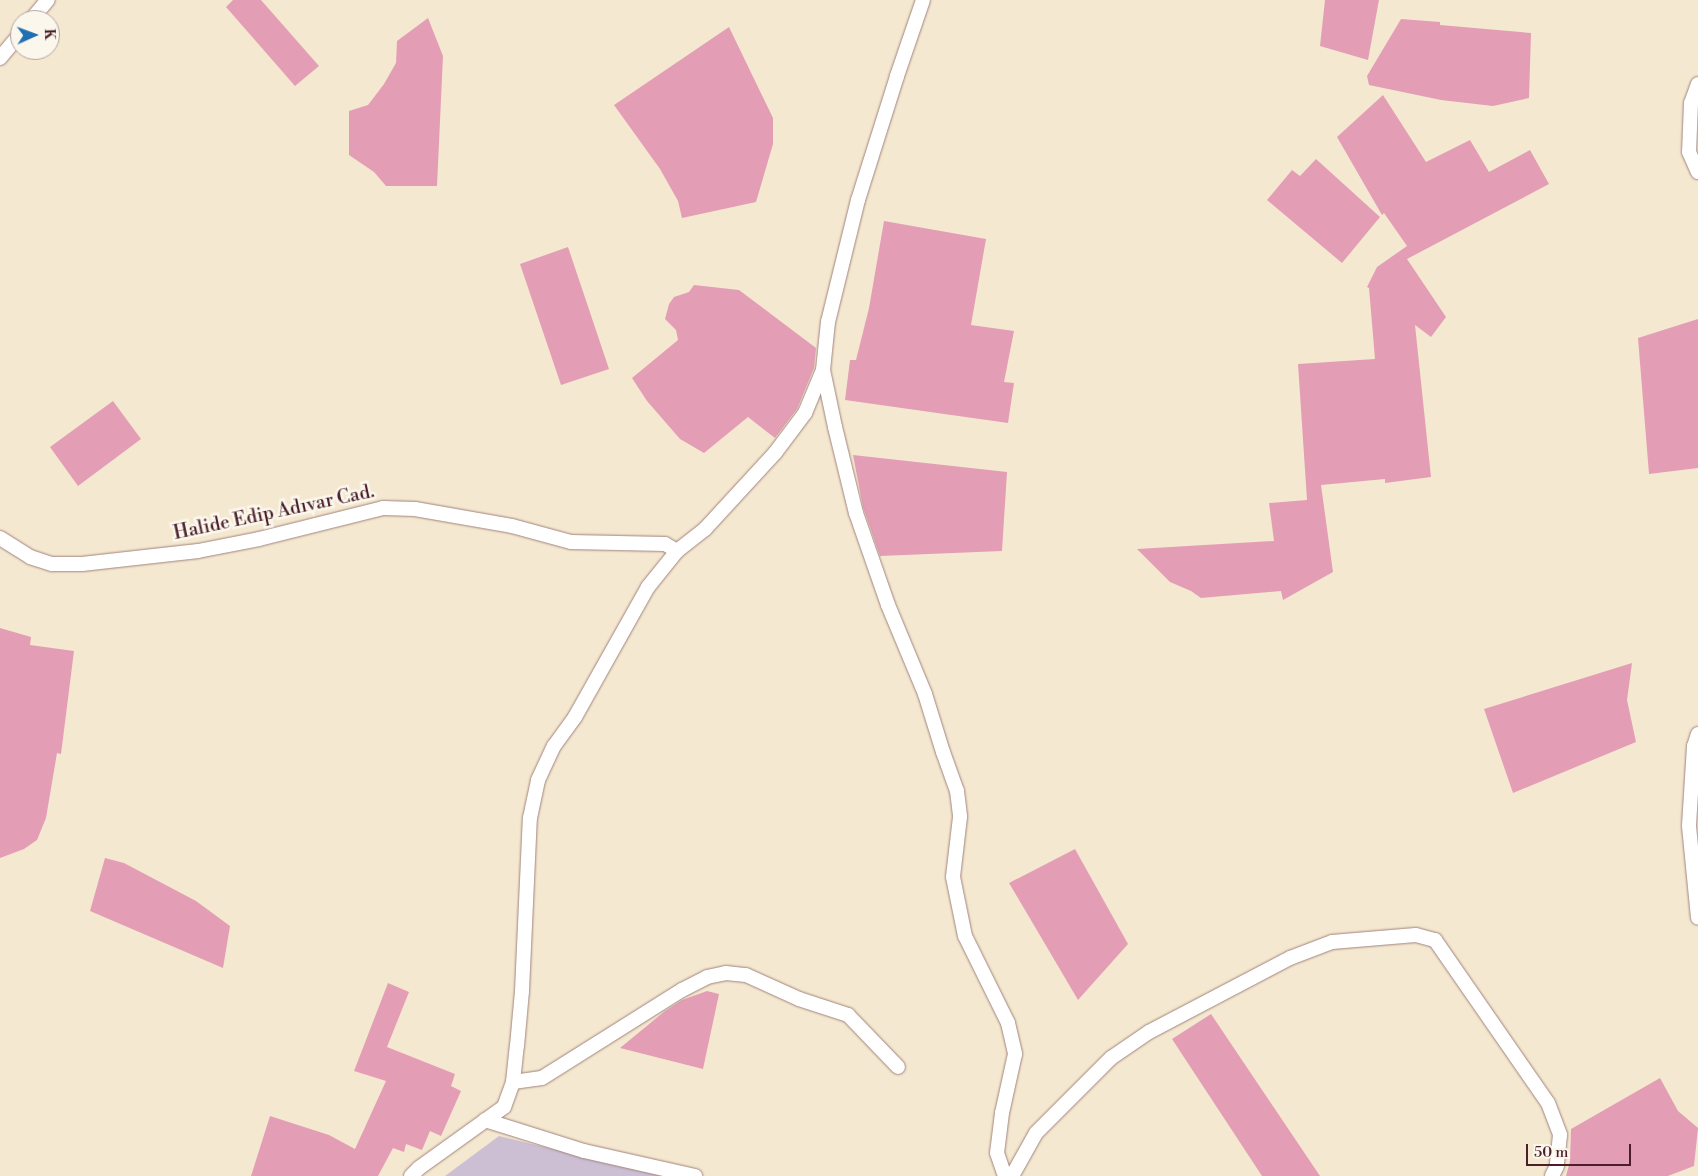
<!DOCTYPE html>
<meta charset="utf-8">
<style>
body{margin:0}
#map{position:relative;width:1698px;height:1176px;overflow:hidden;background:#f5e8d0;font-family:"Libre Bodoni",serif}
div>[style]{position:absolute}
[style*='--x']{left:calc(var(--x)*1px);top:calc(var(--y)*1px);width:calc(var(--w)*1px);rotate:calc(var(--a)*1deg)}
.industrial>*{inset:0;background:#ccbed3}
.building>*{inset:0;background:#e39eb6}
.roads{filter:drop-shadow(0 0 1px #a0847e) drop-shadow(0 0 1px #a0847e)}
.minor>*{height:14px;margin:-7px;padding:0 7px;transform-origin:7px;border-radius:7px;background:#fff}
span{translate:-50% -50%;white-space:nowrap;text-align:center;line-height:1.15;-webkit-text-stroke:5px #fbf7ec;paint-order:stroke}
.street-label{font-size:19px;color:#4a1f2b}
.north{position:absolute;left:10px;top:10px;width:50px;height:50px;box-sizing:border-box;background:#fbf7ec;border:1px solid #b4a19f;border-radius:50%;rotate:88deg;font-size:14px;font-weight:700;line-height:20px;text-align:center;color:#4a1f2b}
.north::after{content:'';display:block;margin:auto;width:18px;height:22px;background:#1f6fb2;clip-path:polygon(50% 0,100% 100%,50% 72%,0 100%)}
.scale{position:absolute;left:1526px;top:1144px;width:105px;height:22px;box-sizing:border-box;border:2px solid #4a1f2b;border-top:0;padding-left:6px;font-size:15px;line-height:18px;white-space:nowrap;color:#4a1f2b;-webkit-text-stroke:4px #fbf7ec;paint-order:stroke}
</style>
<div id="map">
<div class="industrial">
<i style="clip-path:polygon(499px 1136px,664px 1176px,445px 1176px)"></i>
</div>
<div class="building">
<i style="clip-path:polygon(233px 0,261px 0,319px 66px,295px 86px,226px 7px)"></i>
<i style="clip-path:polygon(1325px 0,1379px 0,1368px 60px,1320px 46px)"></i>
<i style="clip-path:polygon(428px 18px,443px 56px,437px 186px,386px 186px,374px 172px,349px 155px,349px 111px,368px 105px,384px 84px,396px 63px,397px 41px)"></i>
<i style="clip-path:polygon(1401px 19px,1440px 22px,1440px 25px,1531px 33px,1529px 98px,1493px 106px,1441px 100px,1369px 85px,1367px 76px)"></i>
<i style="clip-path:polygon(729px 27px,773px 118px,773px 144px,756px 202px,682px 218px,678px 201px,660px 169px,614px 105px)"></i>
<i style="clip-path:polygon(1383px 95px,1426px 162px,1470px 140px,1489px 172px,1530px 150px,1549px 184px,1407px 259px,1446px 317px,1431px 337px,1415px 325px,1431px 477px,1385px 483px,1385px 479px,1321px 485px,1333px 572px,1283px 600px,1281px 591px,1201px 598px,1191px 591px,1170px 582px,1137px 549px,1274px 541px,1269px 503px,1307px 500px,1298px 364px,1375px 359px,1369px 288px,1367px 287px,1377px 267px,1407px 246px,1384px 213px,1382px 215px,1337px 137px)"></i>
<i style="clip-path:polygon(1316px 159px,1380px 217px,1342px 263px,1267px 200px,1292px 170px,1300px 176px)"></i>
<i style="clip-path:polygon(884px 221px,986px 239px,971px 325px,1014px 331px,1004px 382px,1014px 383px,1008px 423px,845px 400px,850px 360px,856px 360px,869px 308px)"></i>
<i style="clip-path:polygon(568px 247px,609px 369px,561px 385px,520px 264px)"></i>
<i style="clip-path:polygon(694px 285px,739px 290px,816px 348px,814px 368px,797px 409px,775px 438px,748px 417px,704px 453px,680px 439px,647px 401px,632px 378px,678px 340px,676px 330px,665px 319px,669px 304px,674px 297px,689px 292px)"></i>
<i style="clip-path:polygon(1698px 319px,1698px 468px,1649px 474px,1638px 338px)"></i>
<i style="clip-path:polygon(113px 401px,141px 439px,78px 486px,50px 447px)"></i>
<i style="clip-path:polygon(853px 455px,1007px 472px,1002px 551px,880px 556px,863px 507px)"></i>
<i style="clip-path:polygon(0 628px,31px 637px,30px 645px,74px 651px,61px 754px,57px 753px,46px 818px,37px 840px,24px 849px,0 858px)"></i>
<i style="clip-path:polygon(1632px 663px,1627px 700px,1636px 742px,1513px 793px,1484px 709px)"></i>
<i style="clip-path:polygon(1075px 849px,1128px 944px,1078px 1000px,1009px 883px)"></i>
<i style="clip-path:polygon(105px 858px,124px 863px,196px 901px,230px 926px,223px 968px,90px 911px)"></i>
<i style="clip-path:polygon(388px 983px,409px 992px,387px 1047px,455px 1074px,451px 1086px,461px 1091px,441px 1136px,430px 1131px,422px 1150px,406px 1144px,404px 1152px,393px 1148px,378px 1176px,251px 1176px,270px 1116px,329px 1135px,355px 1149px,386px 1081px,354px 1071px)"></i>
<i style="clip-path:polygon(707px 991px,719px 994px,703px 1069px,620px 1048px,665px 1011px,682px 1000px)"></i>
<i style="clip-path:polygon(1211px 1014px,1320px 1176px,1262px 1176px,1172px 1039px)"></i>
<i style="clip-path:polygon(1660px 1078px,1678px 1111px,1698px 1128px,1694px 1166px,1668px 1176px,1566px 1176px,1570px 1161px,1571px 1129px)"></i>
</div>
<div class="roads">
<div class="minor">
<i style="--x:31;--y:20;--w:26;--a:-50"></i>
<i style="--x:0;--y:58;--w:31;--a:-50"></i>
<i style="--x:1698;--y:84;--w:20;--a:110"></i>
<i style="--x:1691;--y:103;--w:49;--a:92.3"></i>
<i style="--x:1689;--y:152;--w:22;--a:66"></i>
<i style="--x:823;--y:370;--w:58;--a:78.1"></i>
<i style="--x:835;--y:427;--w:89;--a:76.3"></i>
<i style="--x:856;--y:513;--w:97;--a:70.8"></i>
<i style="--x:888;--y:605;--w:96;--a:67.4"></i>
<i style="--x:925;--y:694;--w:61;--a:72.8"></i>
<i style="--x:943;--y:752;--w:41;--a:70.3"></i>
<i style="--x:957;--y:791;--w:26;--a:83"></i>
<i style="--x:960;--y:817;--w:60;--a:96.7"></i>
<i style="--x:953;--y:877;--w:60;--a:78.5"></i>
<i style="--x:965;--y:936;--w:97;--a:63.7"></i>
<i style="--x:1008;--y:1023;--w:32;--a:77"></i>
<i style="--x:1015;--y:1054;--w:60;--a:102.4"></i>
<i style="--x:1002;--y:1113;--w:40;--a:97.1"></i>
<i style="--x:997;--y:1153;--w:24;--a:71"></i>
<i style="--x:0;--y:538;--w:36;--a:32"></i>
<i style="--x:30;--y:557;--w:23;--a:18"></i>
<i style="--x:52;--y:564;--w:30;--a:0"></i>
<i style="--x:82;--y:564;--w:117;--a:-6.4"></i>
<i style="--x:198;--y:551;--w:62;--a:-11.1"></i>
<i style="--x:259;--y:539;--w:128;--a:-14"></i>
<i style="--x:383;--y:508;--w:32;--a:2"></i>
<i style="--x:415;--y:509;--w:98;--a:9.9"></i>
<i style="--x:512;--y:526;--w:61;--a:15.2"></i>
<i style="--x:571;--y:542;--w:94;--a:1.2"></i>
<i style="--x:665;--y:544;--w:14;--a:30"></i>
<i style="--x:1698;--y:734;--w:13;--a:108"></i>
<i style="--x:1694;--y:746;--w:80;--a:93.6"></i>
<i style="--x:1689;--y:826;--w:92;--a:84.4"></i>
<i style="--x:513;--y:1082;--w:29;--a:-8"></i>
<i style="--x:542;--y:1078;--w:165;--a:-32.2"></i>
<i style="--x:682;--y:990;--w:28;--a:-27"></i>
<i style="--x:707;--y:977;--w:19;--a:-12"></i>
<i style="--x:726;--y:973;--w:20;--a:6"></i>
<i style="--x:746;--y:975;--w:58;--a:24.4"></i>
<i style="--x:799;--y:999;--w:52;--a:18.1"></i>
<i style="--x:848;--y:1015;--w:72;--a:46.1"></i>
<i style="--x:485;--y:1120;--w:104;--a:17.4"></i>
<i style="--x:584;--y:1151;--w:114;--a:12.7"></i>
<i style="--x:411;--y:1176;--w:11;--a:-45"></i>
<i style="--x:419;--y:1168;--w:105;--a:-35.7"></i>
<i style="--x:504;--y:1107;--w:27;--a:-70"></i>
<i style="--x:513;--y:1082;--w:36;--a:-84"></i>
<i style="--x:517;--y:1046;--w:55;--a:-84.8"></i>
<i style="--x:522;--y:991;--w:173;--a:-87.4"></i>
<i style="--x:530;--y:818;--w:39;--a:-78"></i>
<i style="--x:538;--y:780;--w:38;--a:-65"></i>
<i style="--x:554;--y:746;--w:36;--a:-54"></i>
<i style="--x:575;--y:717;--w:149;--a:-60.7"></i>
<i style="--x:648;--y:587;--w:46;--a:-51.1"></i>
<i style="--x:677;--y:551;--w:36;--a:-38"></i>
<i style="--x:705;--y:529;--w:103;--a:-47.4"></i>
<i style="--x:775;--y:453;--w:50;--a:-53.1"></i>
<i style="--x:805;--y:413;--w:47;--a:-67.3"></i>
<i style="--x:823;--y:370;--w:48;--a:-84.1"></i>
<i style="--x:828;--y:322;--w:126;--a:-76.2"></i>
<i style="--x:858;--y:200;--w:130;--a:-72.5"></i>
<i style="--x:897;--y:76;--w:80;--a:-71.1"></i>
<i style="--x:1012;--y:1176;--w:49;--a:-60.8"></i>
<i style="--x:1036;--y:1133;--w:106;--a:-45"></i>
<i style="--x:1111;--y:1058;--w:46;--a:-34.4"></i>
<i style="--x:1149;--y:1032;--w:159;--a:-27.7"></i>
<i style="--x:1290;--y:958;--w:45;--a:-20.9"></i>
<i style="--x:1332;--y:942;--w:84;--a:-4.8"></i>
<i style="--x:1416;--y:935;--w:20;--a:15"></i>
<i style="--x:1435;--y:940;--w:198;--a:55.3"></i>
<i style="--x:1548;--y:1103;--w:34;--a:69"></i>
<i style="--x:1560;--y:1135;--w:31;--a:96"></i>
<i style="--x:1557;--y:1166;--w:11;--a:117"></i>
</div>
</div>
<div class="street-label">
<span style="left:274px;top:513px;rotate:-12deg">Halide Edip Adıvar Cad.</span>
</div>
<div class="north">K</div>
<div class="scale">50 m</div>
</div>
